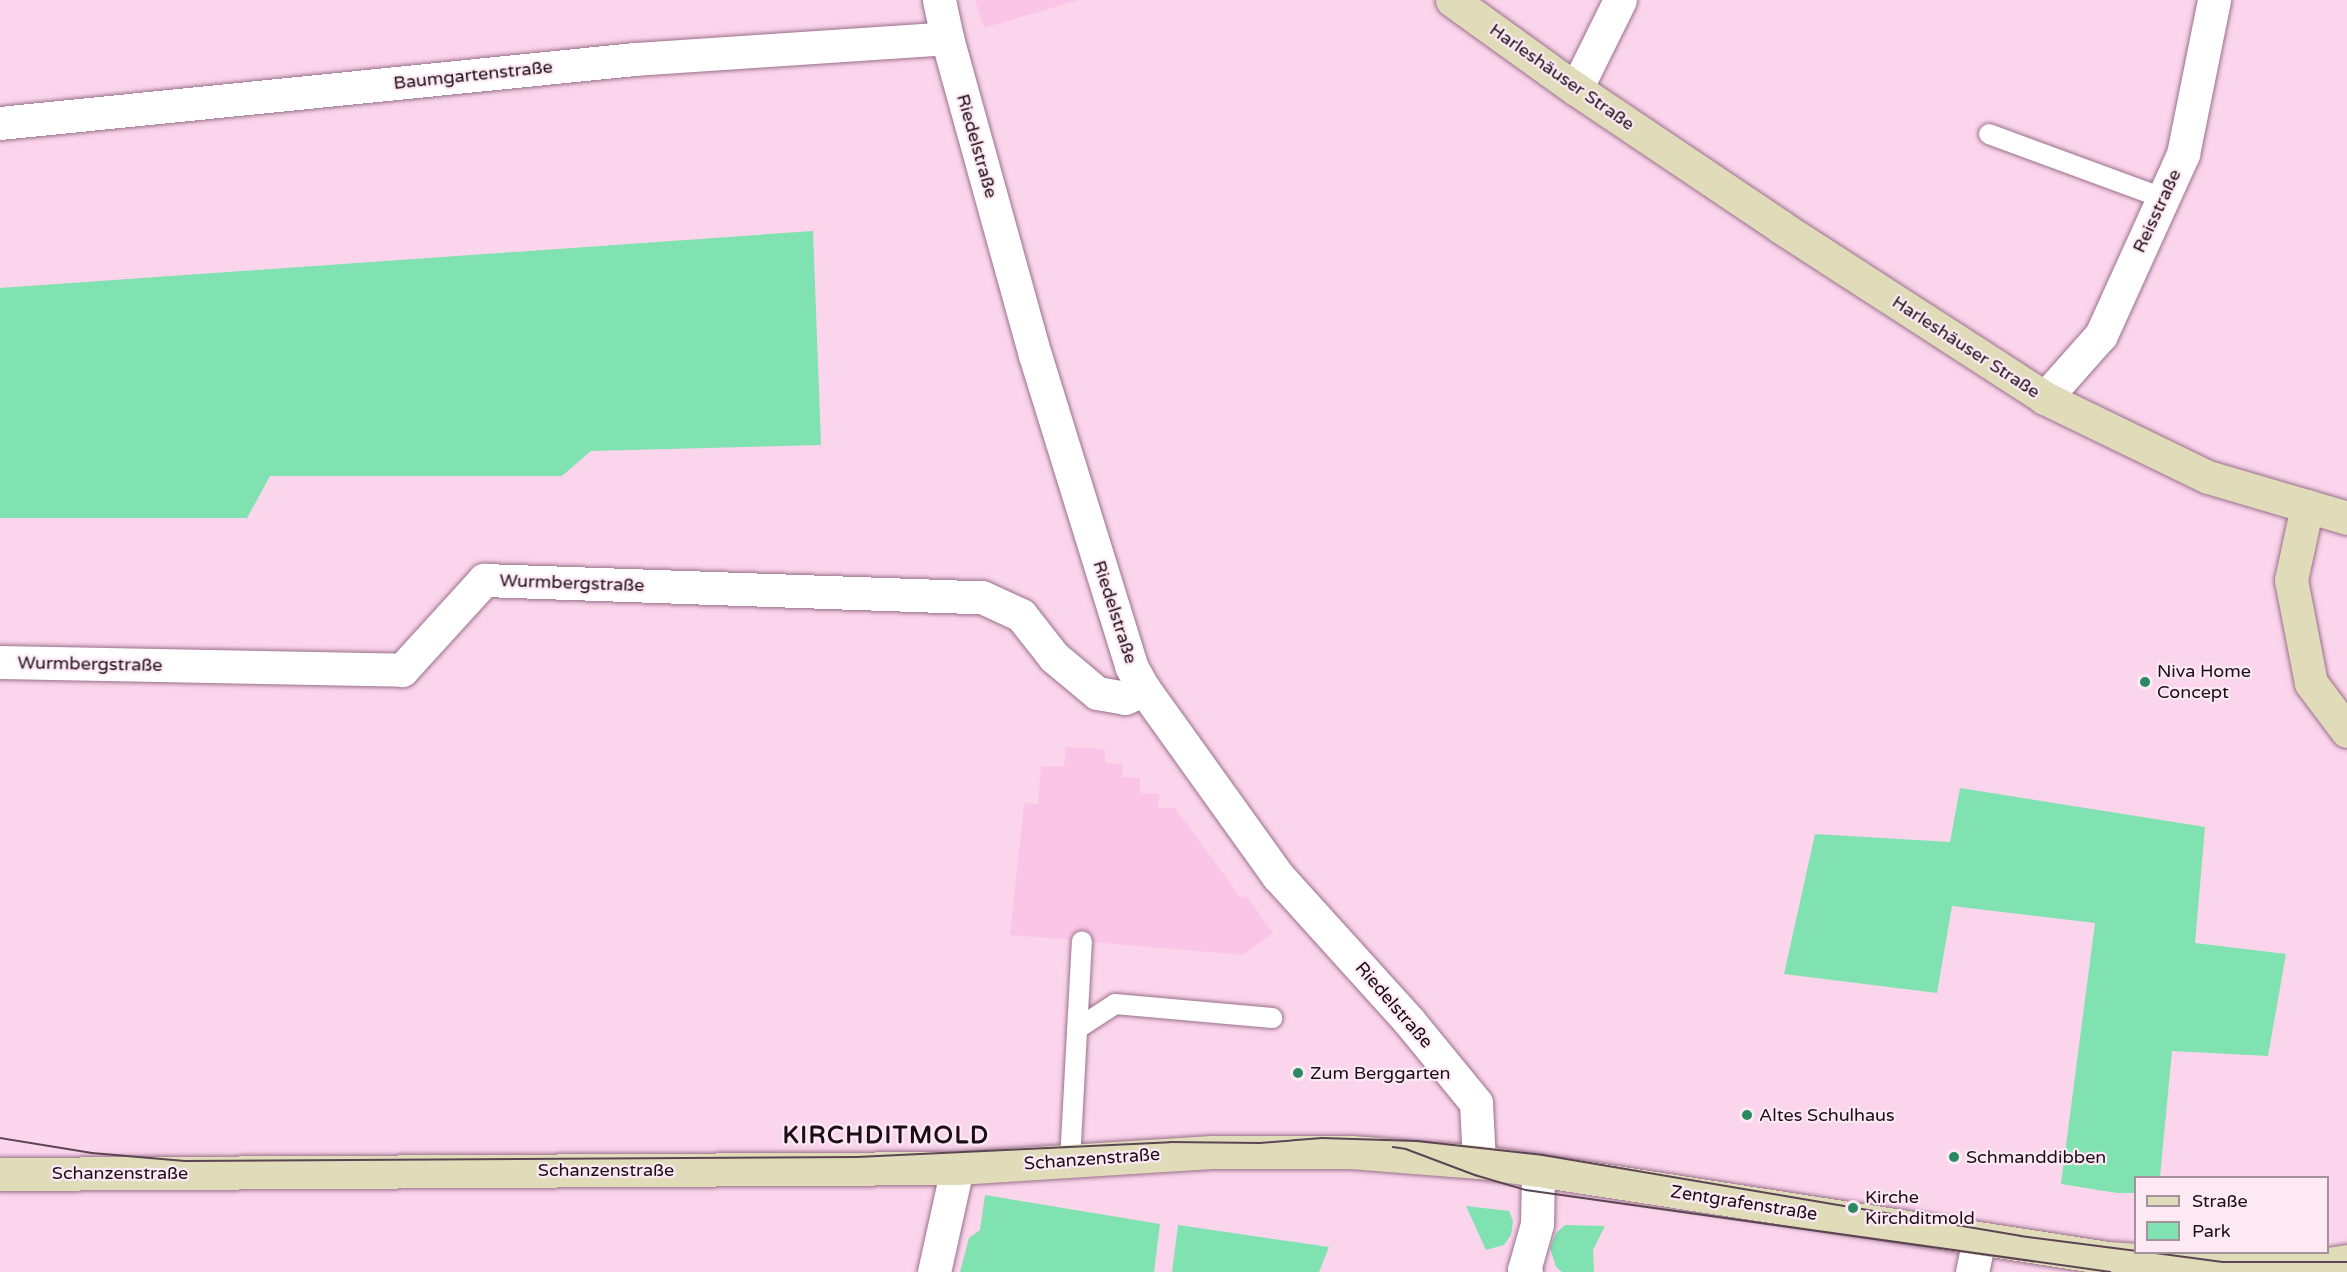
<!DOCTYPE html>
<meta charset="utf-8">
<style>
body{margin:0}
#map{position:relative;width:2347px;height:1272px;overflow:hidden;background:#fbd5ec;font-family:"Varela Round",sans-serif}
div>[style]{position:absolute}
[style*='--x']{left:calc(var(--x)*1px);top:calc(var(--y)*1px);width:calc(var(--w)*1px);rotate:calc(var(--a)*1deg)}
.built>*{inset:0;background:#fac5e6}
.green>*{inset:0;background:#80e1b1}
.roads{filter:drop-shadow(0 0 2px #9a708a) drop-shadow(0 0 2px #9a708a)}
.lane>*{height:20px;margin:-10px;padding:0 10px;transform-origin:10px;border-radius:10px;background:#fff}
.street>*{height:33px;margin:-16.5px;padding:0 16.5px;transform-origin:16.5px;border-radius:16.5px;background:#fff}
.secondary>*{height:33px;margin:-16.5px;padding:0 16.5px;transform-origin:16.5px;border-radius:16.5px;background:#e0dcba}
.tram>*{height:1.5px;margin:-0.75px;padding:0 0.75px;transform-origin:0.75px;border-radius:0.75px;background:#5b4552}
.dots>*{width:16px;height:16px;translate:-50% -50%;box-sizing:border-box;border:3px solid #fce9f4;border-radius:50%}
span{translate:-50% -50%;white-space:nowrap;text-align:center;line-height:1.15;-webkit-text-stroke:4.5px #fce9f4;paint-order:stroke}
.street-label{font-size:18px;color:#1d0d17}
.poi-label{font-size:18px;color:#1d0d17}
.left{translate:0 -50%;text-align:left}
.district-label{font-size:24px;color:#1d0d17;font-weight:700;letter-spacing:1.5px}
.legend{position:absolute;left:2134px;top:1176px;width:195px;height:78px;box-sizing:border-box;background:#fce9f4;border:2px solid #a3919c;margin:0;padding:8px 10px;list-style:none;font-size:18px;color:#1d0d17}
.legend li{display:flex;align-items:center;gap:12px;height:30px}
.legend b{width:30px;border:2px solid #a3919c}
</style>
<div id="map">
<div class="built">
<i style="clip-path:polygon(975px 0,1079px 0,984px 28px)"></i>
<i style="clip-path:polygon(1066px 747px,1105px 749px,1105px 763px,1123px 764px,1122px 777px,1140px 778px,1140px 793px,1159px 794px,1158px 808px,1175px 808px,1241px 898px,1246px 895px,1273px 933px,1243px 955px,1010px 935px,1024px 803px,1038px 804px,1041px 766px,1064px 766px)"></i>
</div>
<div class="green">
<i style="clip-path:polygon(813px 231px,821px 445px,591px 451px,562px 476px,270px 476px,247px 518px,0 518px,0 288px)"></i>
<i style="clip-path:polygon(1960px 788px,2205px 827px,2195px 943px,2286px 954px,2268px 1056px,2172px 1051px,2160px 1177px,2136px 1178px,2135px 1193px,2117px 1193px,2061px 1184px,2095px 923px,1952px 906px,1937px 993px,1784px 974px,1815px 834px,1950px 842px)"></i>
<i style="clip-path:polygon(985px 1195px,1160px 1224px,1154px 1272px,960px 1272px,969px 1238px,980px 1230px)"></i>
<i style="clip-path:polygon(1466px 1206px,1509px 1211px,1513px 1221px,1511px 1235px,1504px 1245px,1486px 1250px)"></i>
<i style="clip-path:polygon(1178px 1225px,1329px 1247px,1319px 1272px,1172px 1272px)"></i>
<i style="clip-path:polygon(1565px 1225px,1605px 1226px,1593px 1250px,1594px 1272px,1562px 1272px,1556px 1267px,1550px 1248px,1556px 1233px)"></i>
</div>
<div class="roads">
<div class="lane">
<i style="--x:1989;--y:134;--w:185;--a:20.2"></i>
<i style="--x:1077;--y:1029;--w:45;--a:-33.3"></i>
<i style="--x:1115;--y:1004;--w:158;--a:5.1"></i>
<i style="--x:1070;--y:1161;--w:220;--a:-86.9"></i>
</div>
<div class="street">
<i style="--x:939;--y:0;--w:39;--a:78"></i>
<i style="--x:947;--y:38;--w:329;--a:74.5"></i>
<i style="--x:1035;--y:355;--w:325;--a:72.8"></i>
<i style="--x:1131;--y:666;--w:26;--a:61"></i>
<i style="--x:1144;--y:689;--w:230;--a:54.4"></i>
<i style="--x:1278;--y:876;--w:195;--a:47.9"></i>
<i style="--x:1409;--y:1021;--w:106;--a:50.7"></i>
<i style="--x:1476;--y:1103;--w:59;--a:87.1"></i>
<i style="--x:1576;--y:89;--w:99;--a:-63.7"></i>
<i style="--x:0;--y:123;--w:637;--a:-5.76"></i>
<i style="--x:634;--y:59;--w:314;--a:-3.8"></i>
<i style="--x:2045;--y:398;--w:84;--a:-48.4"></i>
<i style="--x:2101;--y:335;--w:199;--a:-65.6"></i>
<i style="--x:2183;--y:154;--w:157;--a:-78.6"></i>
<i style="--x:0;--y:662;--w:402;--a:1.1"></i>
<i style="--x:402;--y:670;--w:122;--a:-47.7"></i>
<i style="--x:484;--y:580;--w:498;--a:2"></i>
<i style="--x:982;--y:597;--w:43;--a:24.8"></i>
<i style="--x:1021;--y:615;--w:53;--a:51.8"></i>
<i style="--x:1054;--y:657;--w:56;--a:39.9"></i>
<i style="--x:1097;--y:693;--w:28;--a:10"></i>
<i style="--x:1125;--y:698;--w:21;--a:-25"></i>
<i style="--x:934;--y:1272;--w:107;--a:-77.5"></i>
<i style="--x:1526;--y:1272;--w:3;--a:-135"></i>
<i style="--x:1524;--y:1270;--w:48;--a:-74.2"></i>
<i style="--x:1537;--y:1224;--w:54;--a:-88.9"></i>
<i style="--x:1972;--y:1272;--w:33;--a:-78"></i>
</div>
<div class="secondary">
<i style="--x:1452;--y:0;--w:153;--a:35.7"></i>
<i style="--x:1576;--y:89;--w:247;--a:33.9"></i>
<i style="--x:1781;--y:227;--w:315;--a:32.9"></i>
<i style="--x:2045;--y:398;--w:181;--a:25.9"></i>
<i style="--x:2208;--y:477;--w:145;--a:16.4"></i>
<i style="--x:2307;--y:506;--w:76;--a:102.2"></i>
<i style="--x:2291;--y:580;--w:105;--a:79"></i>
<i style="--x:2311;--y:683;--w:60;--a:53.1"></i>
<i style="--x:0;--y:1174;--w:957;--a:-0.36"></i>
<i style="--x:957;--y:1168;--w:255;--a:-3.6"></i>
<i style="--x:1211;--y:1152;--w:140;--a:0"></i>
<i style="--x:1351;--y:1152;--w:128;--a:4.5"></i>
<i style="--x:1479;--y:1162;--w:60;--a:7.7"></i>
<i style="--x:1538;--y:1170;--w:577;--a:8.78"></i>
<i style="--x:2108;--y:1258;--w:181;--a:3.8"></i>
<i style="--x:2289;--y:1270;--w:59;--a:-8.8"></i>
</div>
</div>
<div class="tram">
<i style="--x:0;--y:1138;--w:93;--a:9.3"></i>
<i style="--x:92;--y:1153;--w:93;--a:4.9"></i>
<i style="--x:185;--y:1161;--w:672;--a:-0.34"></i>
<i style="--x:857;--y:1157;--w:313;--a:-2.7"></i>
<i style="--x:1170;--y:1142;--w:90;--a:0.6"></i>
<i style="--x:1260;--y:1143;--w:62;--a:-4.6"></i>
<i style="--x:1322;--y:1138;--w:95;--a:1.8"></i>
<i style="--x:1417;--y:1141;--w:127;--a:6.3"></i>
<i style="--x:1543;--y:1155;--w:485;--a:9.6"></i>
<i style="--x:2021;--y:1236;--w:116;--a:7.4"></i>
<i style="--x:1393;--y:1147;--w:13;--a:9"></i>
<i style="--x:1406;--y:1149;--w:74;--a:20.6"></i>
<i style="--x:1475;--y:1175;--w:53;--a:16.4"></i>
<i style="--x:1526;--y:1190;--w:590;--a:7.99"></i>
<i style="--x:2148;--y:1252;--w:75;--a:7.7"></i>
<i style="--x:2222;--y:1262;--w:125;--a:0"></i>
</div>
<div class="dots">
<i style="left:2145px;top:682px;background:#2a8961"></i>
<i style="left:1298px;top:1073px;background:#2a8961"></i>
<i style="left:1747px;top:1115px;background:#2a8961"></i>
<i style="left:1954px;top:1157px;background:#2a8961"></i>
<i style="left:1853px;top:1208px;background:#2a8961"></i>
</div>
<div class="street-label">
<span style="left:473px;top:75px;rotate:-6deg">Baumgartenstraße</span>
<span style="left:1562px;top:77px;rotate:35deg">Harleshäuser Straße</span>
<span style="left:977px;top:146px;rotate:74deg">Riedelstraße</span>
<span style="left:2157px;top:211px;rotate:-65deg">Reisstraße</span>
<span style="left:1966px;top:347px;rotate:33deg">Harleshäuser Straße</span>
<span style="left:572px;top:583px;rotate:2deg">Wurmbergstraße</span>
<span style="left:1115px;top:612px;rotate:72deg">Riedelstraße</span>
<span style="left:90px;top:664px;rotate:1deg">Wurmbergstraße</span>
<span style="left:1394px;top:1005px;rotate:49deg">Riedelstraße</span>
<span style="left:1092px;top:1159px;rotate:-4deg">Schanzenstraße</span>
<span style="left:606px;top:1170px">Schanzenstraße</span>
<span style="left:120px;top:1173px">Schanzenstraße</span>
<span style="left:1744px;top:1203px;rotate:9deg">Zentgrafenstraße</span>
</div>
<div class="poi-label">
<span class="left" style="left:2157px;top:682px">Niva Home<br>Concept</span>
<span class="left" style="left:1310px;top:1073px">Zum Berggarten</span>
<span class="left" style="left:1759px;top:1115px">Altes Schulhaus</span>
<span class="left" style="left:1966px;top:1157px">Schmanddibben</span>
<span class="left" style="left:1865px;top:1208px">Kirche<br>Kirchditmold</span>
</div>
<div class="district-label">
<span style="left:886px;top:1136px">KIRCHDITMOLD</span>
</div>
<ul class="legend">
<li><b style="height:8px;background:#e0dcba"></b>Straße</li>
<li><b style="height:16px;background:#80e1b1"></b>Park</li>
</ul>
</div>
